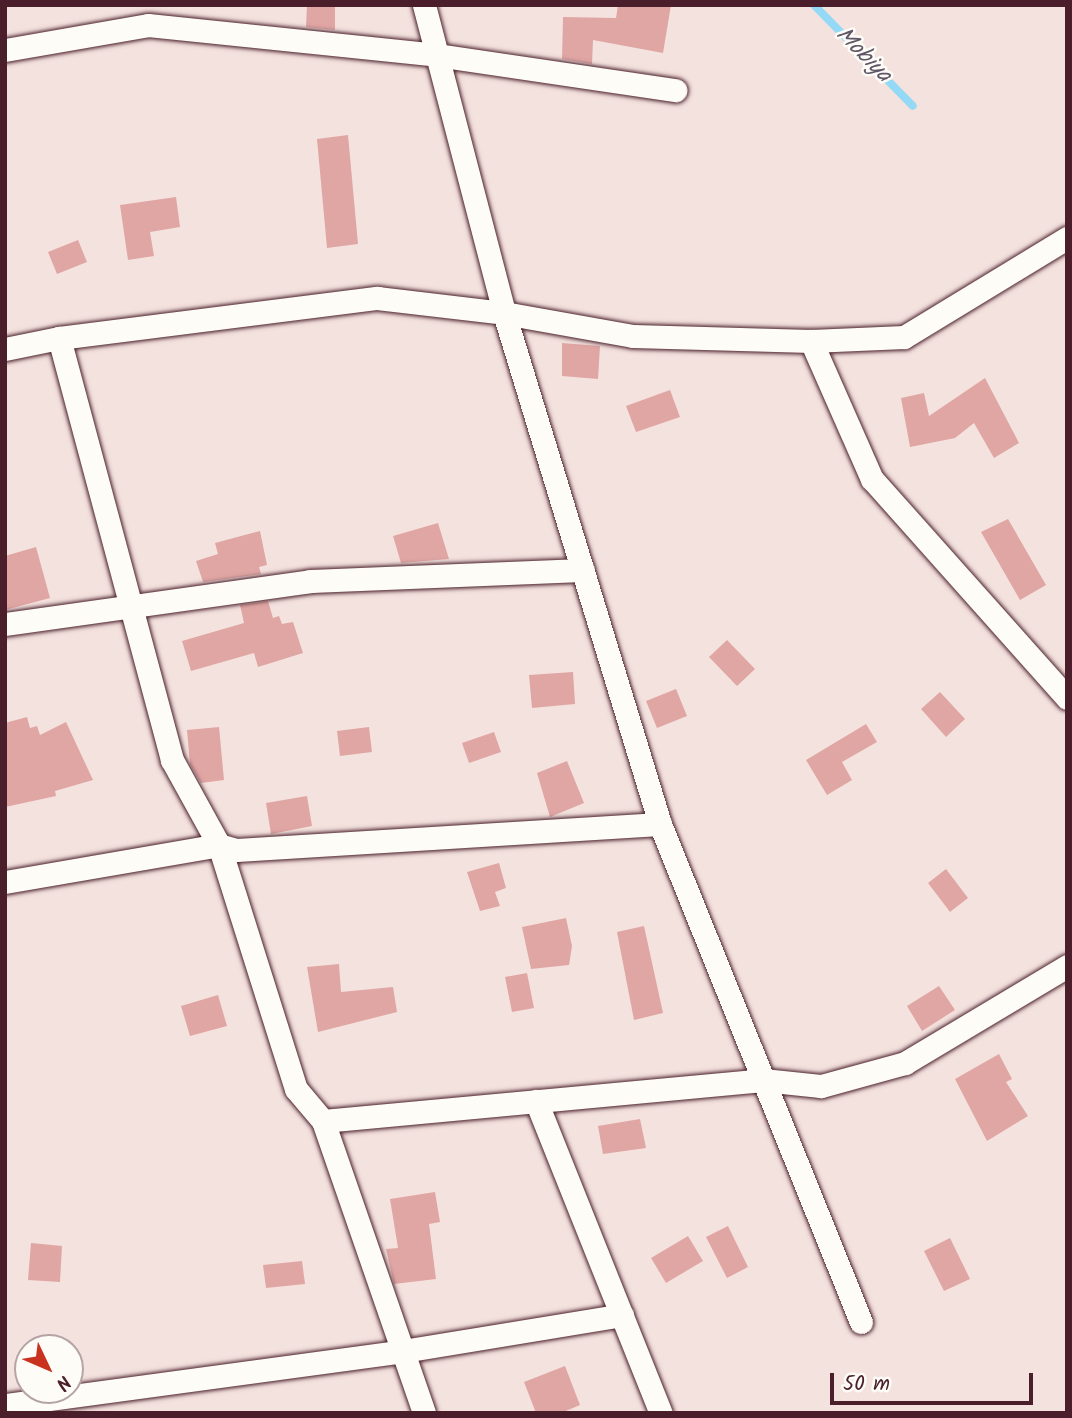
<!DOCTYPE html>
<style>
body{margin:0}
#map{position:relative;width:1072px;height:1418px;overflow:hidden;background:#f4e2de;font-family:Kalam,sans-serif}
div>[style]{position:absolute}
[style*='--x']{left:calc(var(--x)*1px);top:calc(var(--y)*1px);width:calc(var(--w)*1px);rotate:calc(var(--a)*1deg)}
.stream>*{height:8px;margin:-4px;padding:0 4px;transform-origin:4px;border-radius:4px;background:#94d9f6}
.building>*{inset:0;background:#e0a6a4}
.roads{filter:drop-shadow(0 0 2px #4a1f2b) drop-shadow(0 0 2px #4a1f2b)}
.street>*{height:23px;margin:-11.5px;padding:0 11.5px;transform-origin:11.5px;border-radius:11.5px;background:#fdfcf7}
span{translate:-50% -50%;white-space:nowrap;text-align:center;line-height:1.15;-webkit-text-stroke:5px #fdfcf7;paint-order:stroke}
.water-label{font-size:23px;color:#605768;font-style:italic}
.frame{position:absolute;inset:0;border:7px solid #4a1f2b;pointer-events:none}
.north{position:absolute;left:14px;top:1334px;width:70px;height:70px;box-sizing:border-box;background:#fdfcf7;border:2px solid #b5a4a5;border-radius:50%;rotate:134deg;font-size:19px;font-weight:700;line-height:28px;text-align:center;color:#4a1f2b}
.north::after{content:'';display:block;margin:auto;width:24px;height:32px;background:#c8321e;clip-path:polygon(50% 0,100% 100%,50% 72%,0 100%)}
.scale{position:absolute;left:830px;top:1373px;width:203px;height:32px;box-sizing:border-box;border:4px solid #4a1f2b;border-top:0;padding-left:9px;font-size:21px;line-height:24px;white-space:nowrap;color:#4a1f2b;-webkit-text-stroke:5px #fdfcf7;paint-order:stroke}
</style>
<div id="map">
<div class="stream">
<i style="--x:814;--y:5;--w:141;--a:45.6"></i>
</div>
<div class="building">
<i style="clip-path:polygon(307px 5px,335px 5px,335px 30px,306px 27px)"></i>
<i style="clip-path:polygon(618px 5px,671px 5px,663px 53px,593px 40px,592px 64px,562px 59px,563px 17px,616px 18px)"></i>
<i style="clip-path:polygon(348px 135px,358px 244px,327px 248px,317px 139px)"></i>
<i style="clip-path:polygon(176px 197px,180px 227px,150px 232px,154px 256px,128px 260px,120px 205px)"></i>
<i style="clip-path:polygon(78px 240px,87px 262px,57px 274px,48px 252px)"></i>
<i style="clip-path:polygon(562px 343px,600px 346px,598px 379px,562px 376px)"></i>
<i style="clip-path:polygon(985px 378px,1019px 443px,994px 458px,974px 423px,955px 438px,910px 447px,901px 398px,924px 393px,929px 416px)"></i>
<i style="clip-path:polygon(670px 390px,680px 417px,636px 432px,626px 406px)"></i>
<i style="clip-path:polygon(1008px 519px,1046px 585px,1020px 600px,981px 532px)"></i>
<i style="clip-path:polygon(438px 523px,449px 559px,401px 563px,393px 536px)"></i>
<i style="clip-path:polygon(260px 531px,267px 565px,259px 567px,261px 574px,203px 582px,196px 561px,218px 554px,215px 543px)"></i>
<i style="clip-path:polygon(36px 547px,50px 598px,5px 610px,5px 556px)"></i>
<i style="clip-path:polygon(268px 601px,273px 618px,279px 616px,282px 624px,293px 622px,303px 653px,258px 667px,254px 653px,191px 671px,182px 641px,244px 623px,240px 605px)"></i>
<i style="clip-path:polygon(727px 640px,755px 669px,737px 686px,709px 657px)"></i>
<i style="clip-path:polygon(573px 672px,575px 704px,532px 708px,529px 675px)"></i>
<i style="clip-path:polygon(676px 689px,687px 716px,657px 728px,646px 701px)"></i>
<i style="clip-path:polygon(940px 692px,965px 719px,946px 737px,921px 709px)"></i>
<i style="clip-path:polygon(27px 717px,30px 728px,37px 726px,40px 735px,66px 722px,93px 780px,55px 791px,56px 796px,5px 807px,5px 723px)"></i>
<i style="clip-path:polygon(866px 724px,877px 742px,842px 762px,852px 780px,827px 795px,806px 760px)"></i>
<i style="clip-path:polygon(219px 727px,224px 780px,201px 783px,190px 764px,187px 730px)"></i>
<i style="clip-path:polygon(369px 727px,372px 752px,340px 756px,337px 731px)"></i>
<i style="clip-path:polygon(494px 732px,501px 752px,469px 763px,462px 743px)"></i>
<i style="clip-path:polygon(567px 761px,584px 803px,550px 817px,537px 773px)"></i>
<i style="clip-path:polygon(307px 796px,312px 826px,271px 834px,266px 803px)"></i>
<i style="clip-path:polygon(499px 863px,506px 888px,495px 892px,500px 906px,480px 911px,467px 872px)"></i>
<i style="clip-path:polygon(946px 869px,968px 898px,950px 912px,928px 883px)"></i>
<i style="clip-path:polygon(566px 918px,572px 946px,569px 965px,531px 969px,522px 927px)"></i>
<i style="clip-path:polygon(644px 926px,663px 1013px,634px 1020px,617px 932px)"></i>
<i style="clip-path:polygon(339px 964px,341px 992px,393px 987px,397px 1012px,318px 1032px,307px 967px)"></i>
<i style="clip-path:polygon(527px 973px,534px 1008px,512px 1012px,505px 977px)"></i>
<i style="clip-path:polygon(939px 986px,955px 1010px,922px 1031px,907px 1006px)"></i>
<i style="clip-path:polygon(218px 995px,227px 1026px,190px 1036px,181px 1006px)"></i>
<i style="clip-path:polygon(999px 1054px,1012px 1079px,1006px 1082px,1028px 1116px,987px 1141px,955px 1079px)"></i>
<i style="clip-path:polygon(640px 1119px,646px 1148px,603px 1154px,598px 1126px)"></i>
<i style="clip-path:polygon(435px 1192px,440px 1222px,429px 1224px,436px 1279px,394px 1284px,386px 1249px,398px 1248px,390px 1199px)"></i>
<i style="clip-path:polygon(728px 1226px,748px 1267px,727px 1278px,706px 1237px)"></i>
<i style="clip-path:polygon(688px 1236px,703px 1261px,666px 1283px,651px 1258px)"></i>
<i style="clip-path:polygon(950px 1238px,970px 1279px,944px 1291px,924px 1251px)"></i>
<i style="clip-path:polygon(31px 1243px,62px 1246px,60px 1282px,28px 1280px)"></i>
<i style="clip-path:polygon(302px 1261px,305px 1284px,266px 1288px,263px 1265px)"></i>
<i style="clip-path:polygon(565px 1366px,580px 1405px,561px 1413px,536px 1413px,524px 1382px)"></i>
</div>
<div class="roads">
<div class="street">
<i style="--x:424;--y:5;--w:318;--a:75.4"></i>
<i style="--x:504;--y:313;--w:534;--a:73.02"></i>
<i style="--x:660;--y:824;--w:537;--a:68.02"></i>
<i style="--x:5;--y:50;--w:145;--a:-9.9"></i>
<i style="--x:148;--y:25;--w:291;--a:5.9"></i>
<i style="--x:437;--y:55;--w:241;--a:8.4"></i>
<i style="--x:59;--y:338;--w:437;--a:75"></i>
<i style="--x:172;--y:760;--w:97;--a:61.1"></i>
<i style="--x:219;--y:845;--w:256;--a:72.5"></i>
<i style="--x:296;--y:1089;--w:42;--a:49.8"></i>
<i style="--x:323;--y:1121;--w:309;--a:70.9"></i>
<i style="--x:811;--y:341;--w:151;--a:66.2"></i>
<i style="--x:872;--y:479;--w:293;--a:48.3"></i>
<i style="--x:5;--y:349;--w:55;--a:-11.5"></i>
<i style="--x:59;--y:338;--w:321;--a:-7.2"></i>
<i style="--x:377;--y:298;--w:128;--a:6.7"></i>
<i style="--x:504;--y:313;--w:131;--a:10.1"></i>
<i style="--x:633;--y:336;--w:178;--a:1.6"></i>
<i style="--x:811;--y:341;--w:93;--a:-2.5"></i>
<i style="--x:904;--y:337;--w:191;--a:-31.3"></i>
<i style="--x:5;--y:624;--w:308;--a:-8"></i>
<i style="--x:310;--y:581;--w:273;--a:-2.3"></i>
<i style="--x:5;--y:882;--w:217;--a:-9.8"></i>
<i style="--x:219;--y:845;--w:18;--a:16"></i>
<i style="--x:236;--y:850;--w:425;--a:-3.5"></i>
<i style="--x:536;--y:1101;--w:336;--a:68.2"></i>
<i style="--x:323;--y:1121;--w:442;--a:-5.3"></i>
<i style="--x:763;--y:1080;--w:58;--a:5.9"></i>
<i style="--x:821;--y:1086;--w:87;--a:-15.3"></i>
<i style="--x:905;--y:1063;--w:189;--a:-30.9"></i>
<i style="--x:5;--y:1405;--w:402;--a:-7.7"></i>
<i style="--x:403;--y:1351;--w:222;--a:-9.3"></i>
</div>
</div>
<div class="water-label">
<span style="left:863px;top:55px;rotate:45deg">Mobiya</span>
</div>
<div class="frame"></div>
<div class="north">N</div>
<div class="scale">50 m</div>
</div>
